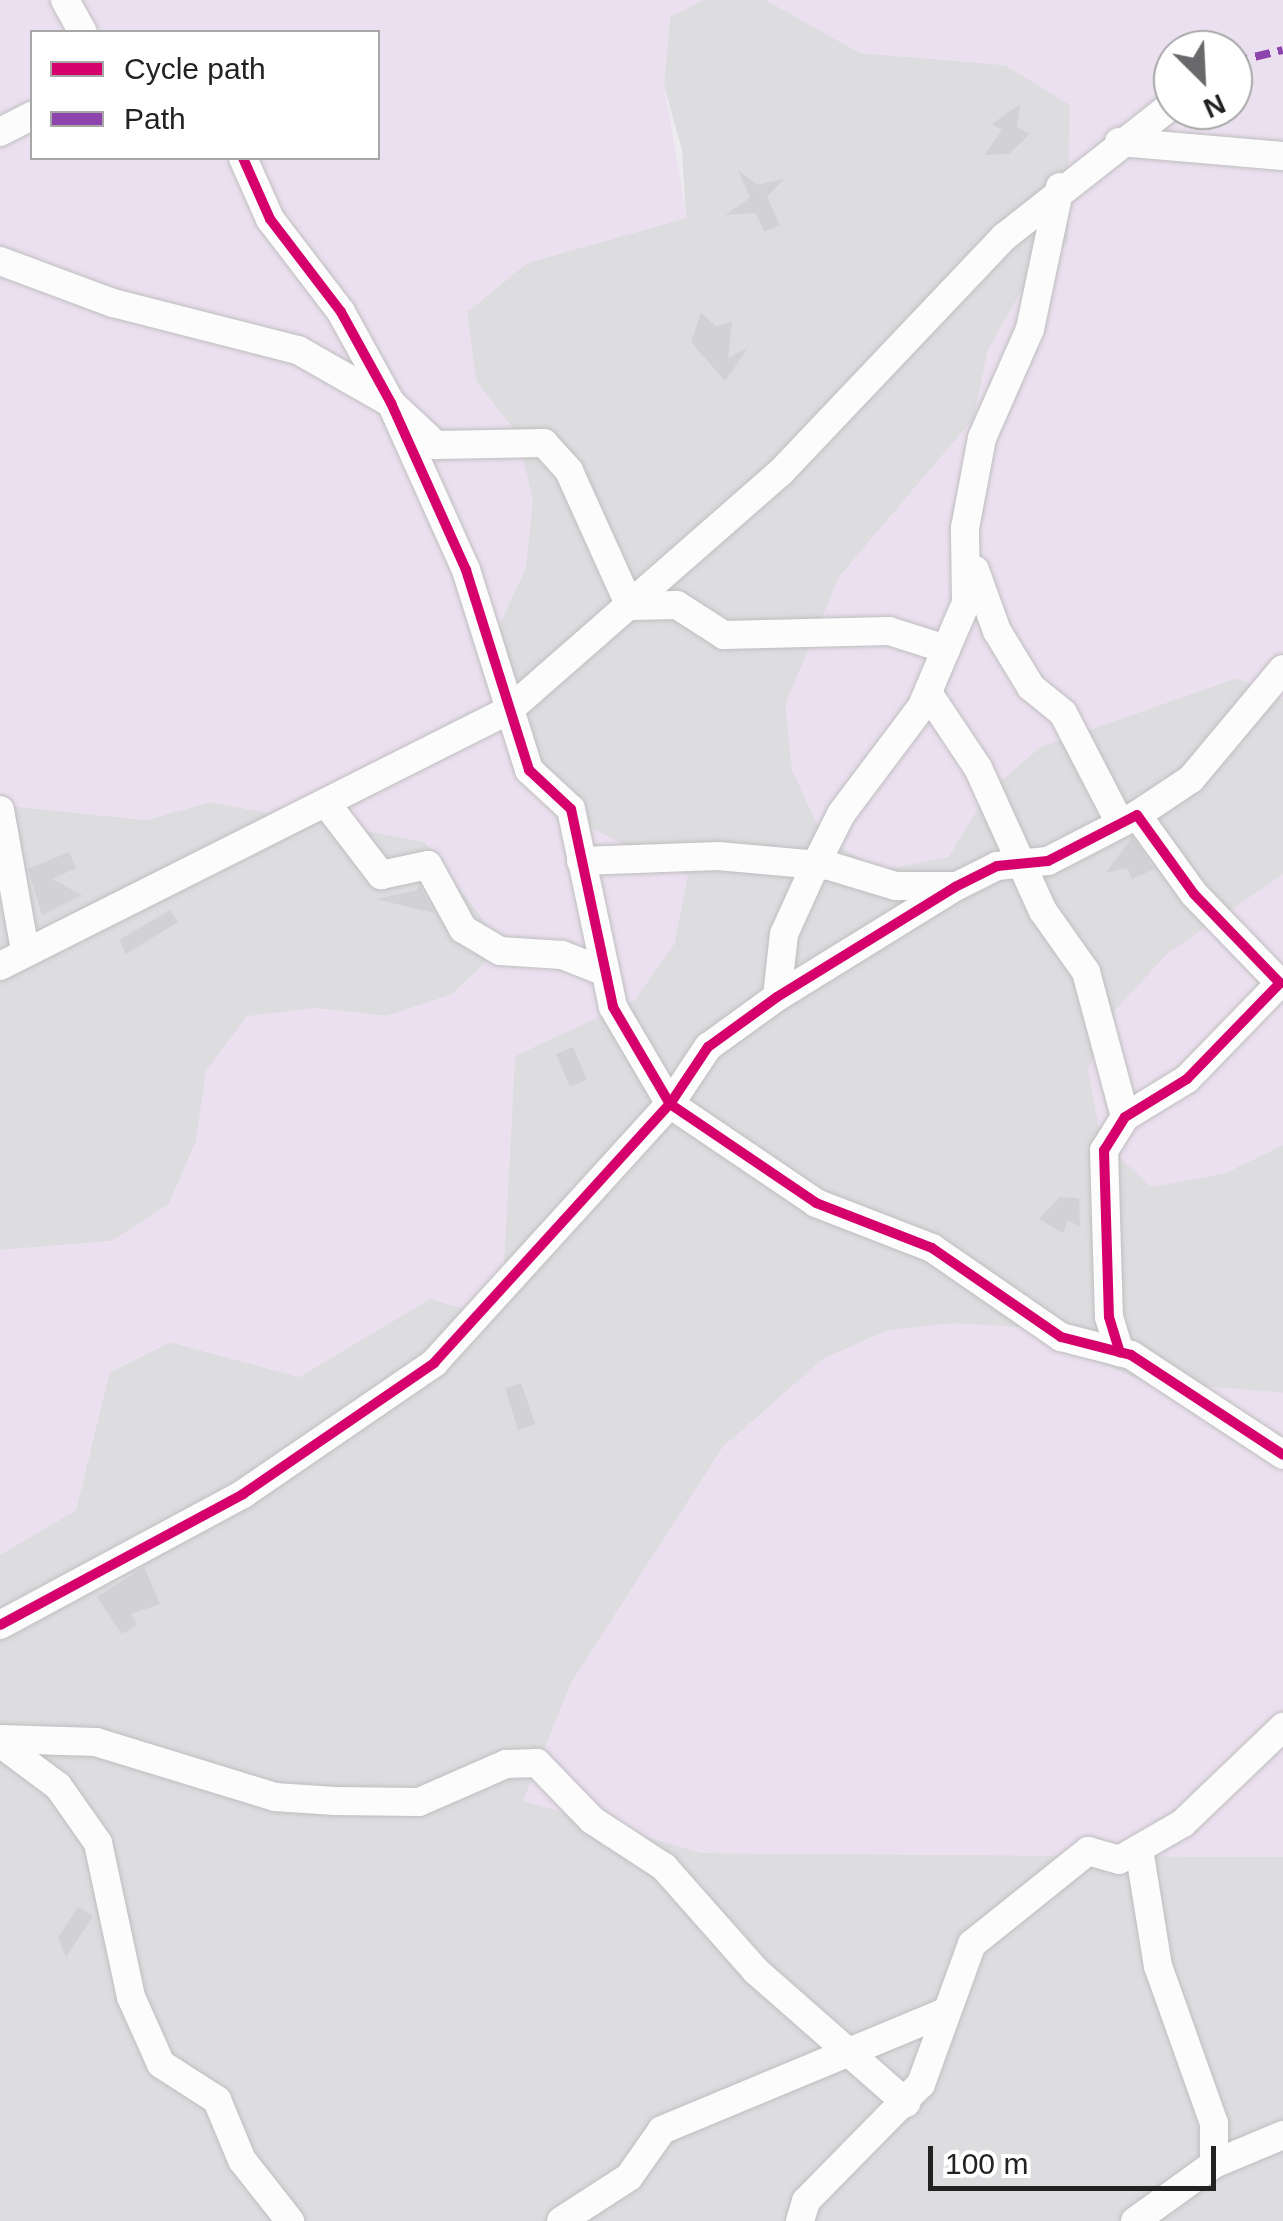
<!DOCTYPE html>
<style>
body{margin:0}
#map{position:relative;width:1283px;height:2221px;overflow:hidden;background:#edebf0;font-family:Arial,sans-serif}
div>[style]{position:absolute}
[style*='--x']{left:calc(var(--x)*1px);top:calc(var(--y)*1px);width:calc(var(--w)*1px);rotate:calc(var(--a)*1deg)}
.residential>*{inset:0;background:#dddcdf}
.farmland>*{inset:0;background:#ebe0ef}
.building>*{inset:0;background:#d2d1d5}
.roads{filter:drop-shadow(0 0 2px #bfbec0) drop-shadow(0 0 2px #bfbec0)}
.minor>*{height:28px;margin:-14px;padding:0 14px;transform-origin:14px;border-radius:14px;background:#fcfcfd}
.quiet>*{height:8px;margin-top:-4px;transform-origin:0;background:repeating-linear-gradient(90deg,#8e44ad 0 15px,transparent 0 23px)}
.cycleway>*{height:10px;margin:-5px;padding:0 5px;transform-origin:5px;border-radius:5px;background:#d6006c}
span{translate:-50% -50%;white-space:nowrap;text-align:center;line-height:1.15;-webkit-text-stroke:10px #fff;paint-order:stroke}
.legend{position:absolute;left:30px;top:30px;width:350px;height:130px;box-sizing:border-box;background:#fff;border:2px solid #a7a7a7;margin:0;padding:12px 18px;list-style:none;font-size:30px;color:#222}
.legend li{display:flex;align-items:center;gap:20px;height:50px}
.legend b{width:50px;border:2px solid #a7a7a7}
.north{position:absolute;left:1153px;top:30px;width:100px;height:100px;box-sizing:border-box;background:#fff;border:2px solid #a7a7a7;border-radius:50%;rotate:156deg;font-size:28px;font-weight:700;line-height:40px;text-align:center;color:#222}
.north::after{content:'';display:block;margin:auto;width:35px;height:45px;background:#69686a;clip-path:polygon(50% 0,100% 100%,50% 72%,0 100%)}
.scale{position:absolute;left:928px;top:2146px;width:288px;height:45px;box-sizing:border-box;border:5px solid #222;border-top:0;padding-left:12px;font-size:30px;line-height:35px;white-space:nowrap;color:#222;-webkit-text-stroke:8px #fff;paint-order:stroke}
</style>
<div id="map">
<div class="residential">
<i style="clip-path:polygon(703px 0,766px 0,860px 53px,1005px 65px,1070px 105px,1069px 241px,1021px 292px,988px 350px,974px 418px,839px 577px,987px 793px,1040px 747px,1237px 678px,1283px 699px,1283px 874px,1223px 1174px,1283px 1145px,1283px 1393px,1142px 1381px,1018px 1327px,888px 1330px,823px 1359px,723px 1447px,571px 1683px,701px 1853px,1283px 1857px,1283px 2221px,0 2221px,0 1555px,76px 1510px,109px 1373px,170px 1342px,299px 1377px,430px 1299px,502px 1297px,515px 1056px,571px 1028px,562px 814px,490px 645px,526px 567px,518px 435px,476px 381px,467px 312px,527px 263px,686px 218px,682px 150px,664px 85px,670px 17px)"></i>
<i style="clip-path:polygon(211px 802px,425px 842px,503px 946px,451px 995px,387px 1016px,314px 1008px,206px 1071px,196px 1141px,169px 1204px,112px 1241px,0 1250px,0 805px,146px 820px)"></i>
</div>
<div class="farmland">
<i style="clip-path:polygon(evenodd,0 0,703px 0,670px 17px,664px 85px,687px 218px,527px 263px,467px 312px,476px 381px,518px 435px,533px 502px,526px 567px,490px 645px,562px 814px,688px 875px,675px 943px,634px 1001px,515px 1056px,502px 1297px,487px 1316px,430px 1299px,299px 1377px,171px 1342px,110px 1372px,76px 1510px,0 1555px,0 1250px,112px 1241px,169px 1204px,196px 1141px,206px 1071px,247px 1016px,314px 1008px,387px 1016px,451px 995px,503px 946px,425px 842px,211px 802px,146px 820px,0 805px,0 0,32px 32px,378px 32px,378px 158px,32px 158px,32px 32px)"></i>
<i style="clip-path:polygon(evenodd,766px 0,1283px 0,1283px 699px,1237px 678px,1040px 747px,987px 793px,949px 857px,878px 871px,821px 834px,792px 770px,785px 704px,839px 577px,974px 418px,988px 350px,1021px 292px,1068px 241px,1070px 105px,1005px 65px,860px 53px,766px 0,1173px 50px,1233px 50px,1233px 110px,1173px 110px,1173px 50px)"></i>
<i style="clip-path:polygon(1283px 874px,1283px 1145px,1223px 1174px,1151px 1187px,1101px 1140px,1088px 1069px,1116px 1009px,1168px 953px)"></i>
<i style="clip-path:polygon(954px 1323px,1019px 1327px,1142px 1381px,1283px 1393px,1283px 1857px,701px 1853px,523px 1801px,571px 1683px,723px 1447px,823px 1359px,888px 1330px)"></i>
</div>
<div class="building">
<i style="clip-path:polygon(1020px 104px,1017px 127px,1030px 134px,1009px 154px,984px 155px,1002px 130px,992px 124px)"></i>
<i style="clip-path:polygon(738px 170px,758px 185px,784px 179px,767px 197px,780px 225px,764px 232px,756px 213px,725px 215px,750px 198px)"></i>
<i style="clip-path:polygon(701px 313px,716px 326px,732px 322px,728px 358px,748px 348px,725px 381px,691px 342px)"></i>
<i style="clip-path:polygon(1132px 837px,1154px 869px,1132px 879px,1127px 868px,1106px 873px)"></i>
<i style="clip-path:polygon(69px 852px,76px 868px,52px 879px,82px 895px,42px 915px,28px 869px)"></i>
<i style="clip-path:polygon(419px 885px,434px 913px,376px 899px,417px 890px)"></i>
<i style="clip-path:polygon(170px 910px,178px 922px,126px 954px,119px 940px)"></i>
<i style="clip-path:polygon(573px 1047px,587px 1080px,570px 1087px,556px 1054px)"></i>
<i style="clip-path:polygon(1060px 1197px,1079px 1198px,1080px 1227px,1068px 1220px,1063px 1233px,1039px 1219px)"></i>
<i style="clip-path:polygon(521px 1383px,535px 1424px,518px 1430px,505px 1388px)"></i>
<i style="clip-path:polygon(144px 1567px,160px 1604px,131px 1614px,137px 1625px,122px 1634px,97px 1597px)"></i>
<i style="clip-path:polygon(78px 1907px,93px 1916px,66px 1957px,58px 1938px)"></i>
</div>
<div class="roads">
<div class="minor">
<i style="--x:65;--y:0;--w:37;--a:61"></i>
<i style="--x:0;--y:132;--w:36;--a:-27"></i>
<i style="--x:1119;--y:142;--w:165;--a:4.9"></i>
<i style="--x:243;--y:158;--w:67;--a:66.1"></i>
<i style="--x:270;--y:219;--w:117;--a:52.6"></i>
<i style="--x:341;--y:312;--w:104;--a:61.2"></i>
<i style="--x:391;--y:403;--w:183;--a:65.8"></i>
<i style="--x:466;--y:570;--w:210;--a:72.5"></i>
<i style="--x:529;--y:770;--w:57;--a:42.9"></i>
<i style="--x:571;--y:809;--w:202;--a:78"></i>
<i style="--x:613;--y:1007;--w:113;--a:59.6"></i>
<i style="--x:670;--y:1104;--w:176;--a:34.1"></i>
<i style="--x:816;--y:1203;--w:124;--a:21.2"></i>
<i style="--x:932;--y:1248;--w:157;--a:34.6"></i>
<i style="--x:1061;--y:1337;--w:72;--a:14.4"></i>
<i style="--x:1131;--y:1355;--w:182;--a:33.3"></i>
<i style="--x:0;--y:261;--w:121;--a:20.4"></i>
<i style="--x:113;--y:303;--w:191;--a:14.3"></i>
<i style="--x:298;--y:350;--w:107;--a:29.7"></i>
<i style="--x:391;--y:403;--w:62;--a:43"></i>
<i style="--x:436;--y:445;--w:108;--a:-1.1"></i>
<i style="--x:544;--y:443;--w:38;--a:48"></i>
<i style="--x:569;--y:471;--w:148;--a:65.7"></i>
<i style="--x:630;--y:606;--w:47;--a:-1.2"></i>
<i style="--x:677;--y:605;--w:56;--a:32.6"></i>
<i style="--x:724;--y:635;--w:165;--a:-1.4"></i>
<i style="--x:889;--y:631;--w:60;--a:17.5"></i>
<i style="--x:946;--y:649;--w:50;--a:-66.5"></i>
<i style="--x:966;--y:603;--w:75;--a:-90.8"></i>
<i style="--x:965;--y:528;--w:92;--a:-79.3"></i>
<i style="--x:982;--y:438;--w:119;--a:-66.2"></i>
<i style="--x:1030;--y:329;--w:145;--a:-78.1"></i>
<i style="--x:975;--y:570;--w:65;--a:70.2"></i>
<i style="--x:997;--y:631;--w:66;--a:58.7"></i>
<i style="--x:1031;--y:687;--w:41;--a:39.1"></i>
<i style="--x:1063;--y:713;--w:124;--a:62.6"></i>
<i style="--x:928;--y:693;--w:90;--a:56.3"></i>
<i style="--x:978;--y:768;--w:157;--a:65.6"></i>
<i style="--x:1043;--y:911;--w:75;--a:54.8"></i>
<i style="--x:1086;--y:972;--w:150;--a:74.9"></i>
<i style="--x:329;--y:807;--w:86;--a:52.6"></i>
<i style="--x:381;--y:875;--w:48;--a:-12"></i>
<i style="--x:428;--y:865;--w:73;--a:61.3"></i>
<i style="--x:463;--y:929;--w:43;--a:30.7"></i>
<i style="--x:500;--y:951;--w:62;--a:3.7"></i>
<i style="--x:562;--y:955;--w:46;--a:21.6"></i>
<i style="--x:0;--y:810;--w:143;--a:79.9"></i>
<i style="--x:1137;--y:815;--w:65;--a:-33.7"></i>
<i style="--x:1191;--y:779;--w:143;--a:-50.1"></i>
<i style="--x:581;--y:861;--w:137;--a:-2.1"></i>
<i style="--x:718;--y:856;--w:112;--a:5.1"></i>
<i style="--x:830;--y:866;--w:69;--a:16.9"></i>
<i style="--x:896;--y:886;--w:57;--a:0"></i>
<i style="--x:0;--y:966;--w:570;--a:-26.7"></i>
<i style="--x:509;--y:710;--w:361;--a:-41.2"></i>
<i style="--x:781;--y:472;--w:324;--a:-46.5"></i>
<i style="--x:1004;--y:237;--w:215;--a:-38.2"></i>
<i style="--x:777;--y:997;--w:63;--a:-83.7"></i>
<i style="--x:784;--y:934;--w:70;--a:-65.6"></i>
<i style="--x:813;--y:870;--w:63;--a:-63.4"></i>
<i style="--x:841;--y:814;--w:135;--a:-53.1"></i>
<i style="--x:922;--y:706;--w:62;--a:-67.2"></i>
<i style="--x:0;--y:1625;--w:276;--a:-28.3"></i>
<i style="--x:243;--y:1494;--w:232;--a:-34.4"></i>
<i style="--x:434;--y:1363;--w:350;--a:-47.7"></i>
<i style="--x:670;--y:1104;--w:69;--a:-56.3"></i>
<i style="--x:708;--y:1047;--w:85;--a:-35.9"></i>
<i style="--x:777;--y:997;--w:209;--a:-31.7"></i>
<i style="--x:955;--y:887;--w:47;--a:-26.6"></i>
<i style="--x:997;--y:866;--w:51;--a:-5.6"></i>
<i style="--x:1048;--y:861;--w:100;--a:-27.3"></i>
<i style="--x:1137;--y:815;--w:97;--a:54.2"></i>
<i style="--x:1194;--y:894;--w:124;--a:46"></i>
<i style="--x:1280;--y:983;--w:134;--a:134.1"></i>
<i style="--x:1187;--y:1079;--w:73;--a:148.5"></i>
<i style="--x:1125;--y:1117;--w:39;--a:122"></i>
<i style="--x:1104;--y:1150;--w:167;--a:88.3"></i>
<i style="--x:1109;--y:1317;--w:37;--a:73"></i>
<i style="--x:0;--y:1739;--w:96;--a:1.8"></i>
<i style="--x:96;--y:1742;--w:187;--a:17.1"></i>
<i style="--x:275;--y:1797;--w:60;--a:3.8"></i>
<i style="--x:335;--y:1801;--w:84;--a:0.7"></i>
<i style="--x:419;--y:1802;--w:95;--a:-23.6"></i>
<i style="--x:506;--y:1764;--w:31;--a:-2"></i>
<i style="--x:537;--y:1763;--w:79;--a:46"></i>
<i style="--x:592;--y:1820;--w:86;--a:33.1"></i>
<i style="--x:664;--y:1867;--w:139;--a:48.5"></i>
<i style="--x:756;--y:1971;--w:200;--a:41.3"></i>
<i style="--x:0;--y:1743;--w:72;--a:36.6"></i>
<i style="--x:58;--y:1786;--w:70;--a:54.9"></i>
<i style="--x:98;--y:1843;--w:157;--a:77.9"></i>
<i style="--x:131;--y:1997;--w:73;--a:65.9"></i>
<i style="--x:161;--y:2064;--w:67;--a:32.7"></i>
<i style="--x:217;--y:2100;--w:65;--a:67.4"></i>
<i style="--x:242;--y:2160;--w:78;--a:51.8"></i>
<i style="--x:1139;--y:1849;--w:119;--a:80.8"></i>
<i style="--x:1158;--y:1966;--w:167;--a:70.4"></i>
<i style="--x:1214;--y:2123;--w:41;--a:90"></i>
<i style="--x:561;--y:2221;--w:81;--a:-32.9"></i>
<i style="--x:629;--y:2177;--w:57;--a:-54.9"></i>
<i style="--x:662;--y:2130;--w:304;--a:-22.6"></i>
<i style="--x:800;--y:2221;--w:21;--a:-73"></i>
<i style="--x:806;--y:2201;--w:164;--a:-45.5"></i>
<i style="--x:921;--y:2084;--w:149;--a:-70"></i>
<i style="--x:972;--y:1944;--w:149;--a:-38.7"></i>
<i style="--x:1088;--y:1851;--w:32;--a:16"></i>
<i style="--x:1119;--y:1860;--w:74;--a:-30"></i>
<i style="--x:1183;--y:1823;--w:139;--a:-43.8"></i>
<i style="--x:1135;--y:2221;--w:97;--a:-35.8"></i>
<i style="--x:1214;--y:2164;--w:75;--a:-22.8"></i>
</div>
</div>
<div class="quiet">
<i style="--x:1233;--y:62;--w:51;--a:-13.5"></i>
</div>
<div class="cycleway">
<i style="--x:243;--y:158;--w:67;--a:66.1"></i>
<i style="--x:270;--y:219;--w:117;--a:52.6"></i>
<i style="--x:341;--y:312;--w:104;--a:61.2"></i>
<i style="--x:391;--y:403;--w:183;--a:65.8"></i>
<i style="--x:466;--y:570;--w:210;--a:72.5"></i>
<i style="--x:529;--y:770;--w:57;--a:42.9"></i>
<i style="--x:571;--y:809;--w:202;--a:78"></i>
<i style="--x:613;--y:1007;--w:113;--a:59.6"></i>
<i style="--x:670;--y:1104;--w:176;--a:34.1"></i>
<i style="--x:816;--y:1203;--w:124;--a:21.2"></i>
<i style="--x:932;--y:1248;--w:157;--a:34.6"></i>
<i style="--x:1061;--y:1337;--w:72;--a:14.4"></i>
<i style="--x:1131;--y:1355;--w:182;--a:33.3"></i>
<i style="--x:0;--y:1625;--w:276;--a:-28.3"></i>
<i style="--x:243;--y:1494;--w:232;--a:-34.4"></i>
<i style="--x:434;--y:1363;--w:350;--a:-47.7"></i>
<i style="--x:670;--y:1104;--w:69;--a:-56.3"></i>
<i style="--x:708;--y:1047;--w:85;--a:-35.9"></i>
<i style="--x:777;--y:997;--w:209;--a:-31.7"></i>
<i style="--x:955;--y:887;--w:47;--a:-26.6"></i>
<i style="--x:997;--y:866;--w:51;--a:-5.6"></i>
<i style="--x:1048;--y:861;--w:100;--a:-27.3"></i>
<i style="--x:1137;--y:815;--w:97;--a:54.2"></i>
<i style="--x:1194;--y:894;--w:124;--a:46"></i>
<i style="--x:1280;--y:983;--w:134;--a:134.1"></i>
<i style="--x:1187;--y:1079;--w:73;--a:148.5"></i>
<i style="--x:1125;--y:1117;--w:39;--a:122"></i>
<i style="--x:1104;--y:1150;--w:167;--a:88.3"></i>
<i style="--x:1109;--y:1317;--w:37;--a:73"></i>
</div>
<ul class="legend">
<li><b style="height:12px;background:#d6006c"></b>Cycle path</li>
<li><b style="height:12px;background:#8e44ad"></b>Path</li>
</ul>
<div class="north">N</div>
<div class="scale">100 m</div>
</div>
